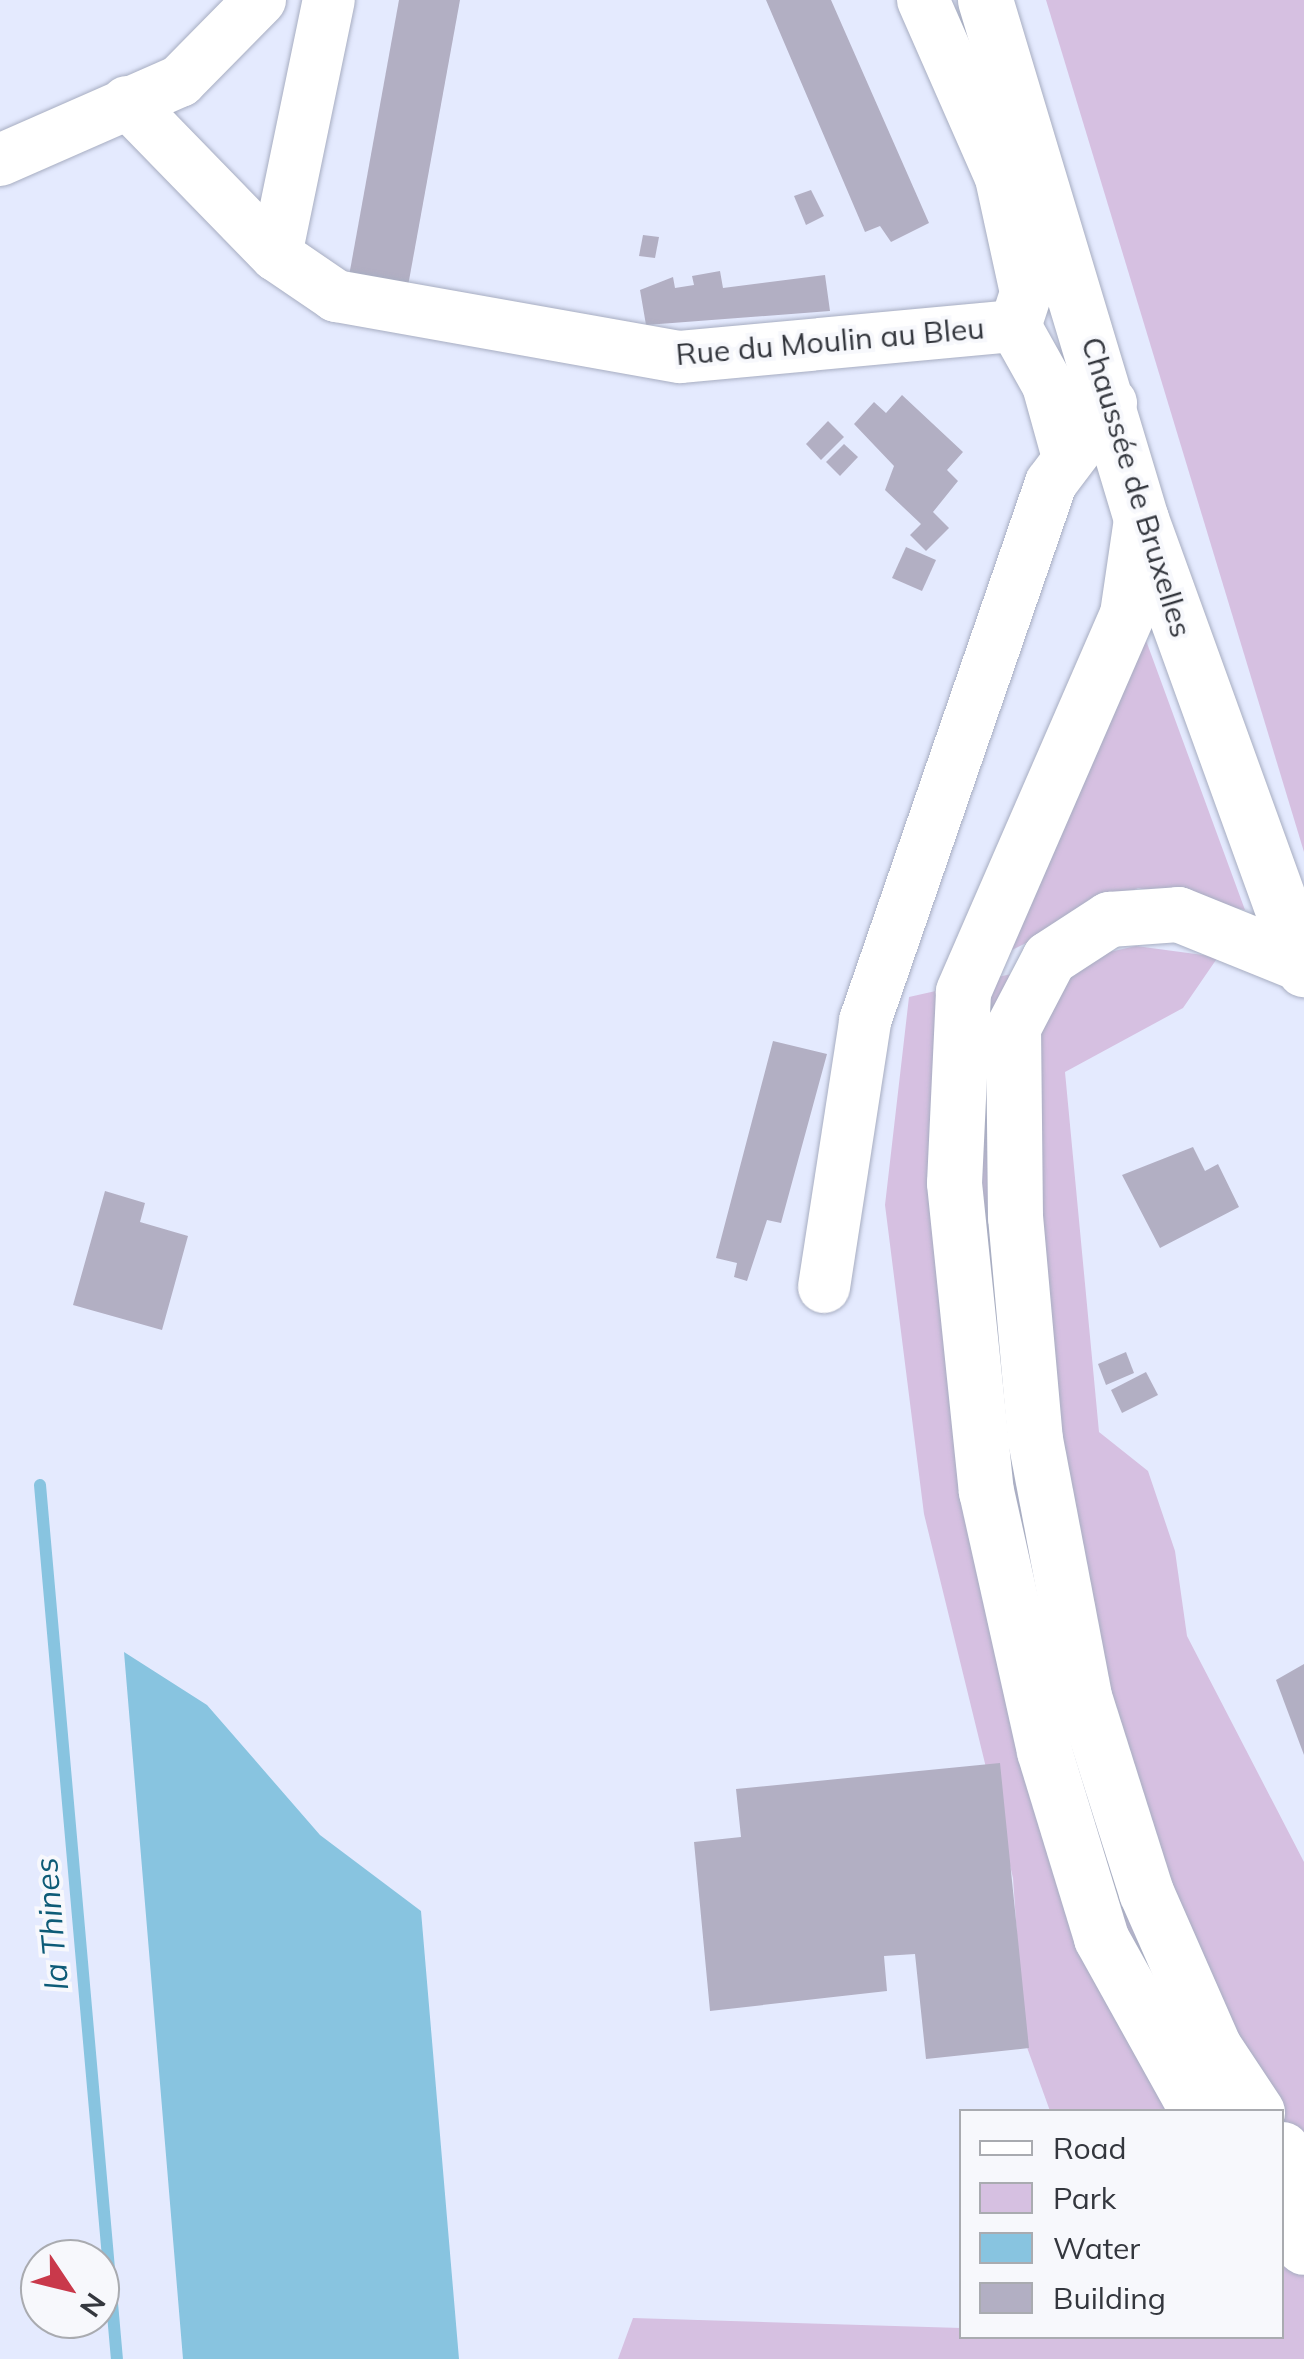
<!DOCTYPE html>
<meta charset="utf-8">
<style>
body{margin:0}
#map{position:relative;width:1304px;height:2359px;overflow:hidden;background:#e4eafe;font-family:Mulish,sans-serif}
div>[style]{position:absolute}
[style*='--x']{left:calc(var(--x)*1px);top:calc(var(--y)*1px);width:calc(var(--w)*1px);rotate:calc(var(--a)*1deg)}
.green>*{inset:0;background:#d6c0e1}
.water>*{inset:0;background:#88c4e0}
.stream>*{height:12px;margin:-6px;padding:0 6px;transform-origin:6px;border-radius:6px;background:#88c4e0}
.building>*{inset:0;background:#b2afc3}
.roads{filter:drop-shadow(0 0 2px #a7adc1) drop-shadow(0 0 2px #a7adc1)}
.minor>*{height:52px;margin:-26px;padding:0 26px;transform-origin:26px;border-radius:26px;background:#fff}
.major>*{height:55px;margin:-27.5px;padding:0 27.5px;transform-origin:27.5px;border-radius:27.5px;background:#fff}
span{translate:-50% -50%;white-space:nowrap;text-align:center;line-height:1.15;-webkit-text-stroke:8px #f7f8fc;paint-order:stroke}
.street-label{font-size:30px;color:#34373e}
.water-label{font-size:32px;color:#0d5b77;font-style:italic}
.legend{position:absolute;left:959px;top:2109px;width:325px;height:230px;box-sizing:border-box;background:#f7f8fc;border:2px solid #a9abb0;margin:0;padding:12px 18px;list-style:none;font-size:30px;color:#34373e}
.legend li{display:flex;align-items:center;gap:20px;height:50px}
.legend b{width:50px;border:2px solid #a9abb0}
.north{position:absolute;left:20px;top:2239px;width:100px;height:100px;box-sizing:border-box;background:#f7f8fc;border:2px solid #a9abb0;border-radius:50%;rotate:125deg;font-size:28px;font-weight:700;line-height:40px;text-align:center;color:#34373e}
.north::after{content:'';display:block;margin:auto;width:35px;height:45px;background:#c9394b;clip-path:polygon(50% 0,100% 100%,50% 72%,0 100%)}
</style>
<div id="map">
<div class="green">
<i style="clip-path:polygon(1046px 0,1304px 0,1304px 852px)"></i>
<i style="clip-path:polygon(1144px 635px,1245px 910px,1138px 888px,1002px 955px)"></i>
<i style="clip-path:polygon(1136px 946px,1218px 957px,1183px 1008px,1065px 1072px,1099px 1432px,1148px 1471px,1175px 1551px,1187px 1636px,1304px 1862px,1304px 2359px,618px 2359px,633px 2318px,961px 2328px,962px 2336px,1282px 2336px,1282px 2112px,1050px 2111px,1024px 2039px,1013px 1878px,924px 1514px,885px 1205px,909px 997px)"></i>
</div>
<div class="water">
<i style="clip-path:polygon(124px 1652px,207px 1705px,320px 1835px,421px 1911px,459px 2359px,183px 2359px)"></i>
</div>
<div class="stream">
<i style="--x:40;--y:1485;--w:877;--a:84.97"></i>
</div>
<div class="building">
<i style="clip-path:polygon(399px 0,460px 0,408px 286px,349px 276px)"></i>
<i style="clip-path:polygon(766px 0,831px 0,929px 223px,891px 242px,880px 226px,865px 232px)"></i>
<i style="clip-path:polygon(811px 190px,824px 216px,806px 225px,794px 196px)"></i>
<i style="clip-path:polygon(643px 235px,659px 237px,655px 258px,639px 256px)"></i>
<i style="clip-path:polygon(720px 271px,723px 288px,825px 275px,830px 311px,646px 325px,640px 290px,673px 277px,675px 288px,694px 285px,692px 276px)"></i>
<i style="clip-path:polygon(902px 395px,963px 452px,947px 470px,958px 481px,933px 512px,949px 528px,926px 551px,910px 535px,921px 524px,885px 490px,894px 466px,854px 424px,874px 402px,886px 413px)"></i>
<i style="clip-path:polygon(828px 421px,844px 437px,821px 460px,806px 444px)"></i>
<i style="clip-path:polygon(844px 444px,858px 457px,840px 476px,826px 462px)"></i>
<i style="clip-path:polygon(906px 547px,936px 560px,922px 591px,892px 578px)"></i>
<i style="clip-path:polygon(773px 1041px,827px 1054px,781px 1223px,767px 1220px,747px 1281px,734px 1277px,737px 1263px,716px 1258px)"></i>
<i style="clip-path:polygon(1193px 1147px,1205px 1171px,1218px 1164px,1239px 1207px,1160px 1248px,1122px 1175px)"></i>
<i style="clip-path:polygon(105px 1191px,145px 1203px,140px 1222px,188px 1236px,162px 1330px,73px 1305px)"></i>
<i style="clip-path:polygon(1126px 1352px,1134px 1373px,1106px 1385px,1098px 1364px)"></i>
<i style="clip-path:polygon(1146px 1372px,1158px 1395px,1122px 1413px,1111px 1390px)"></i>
<i style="clip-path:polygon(1304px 1664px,1304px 1755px,1276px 1680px)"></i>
<i style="clip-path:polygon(1000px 1763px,1029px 2048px,926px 2059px,915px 1954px,884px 1956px,887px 1991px,710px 2011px,694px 1842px,741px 1837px,736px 1789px)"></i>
</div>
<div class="roads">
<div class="minor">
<i style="--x:923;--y:0;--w:194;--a:66.3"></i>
<i style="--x:1001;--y:178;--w:118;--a:77.7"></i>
<i style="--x:1026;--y:293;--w:35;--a:108"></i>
<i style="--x:127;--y:102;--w:214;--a:45.8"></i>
<i style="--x:276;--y:255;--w:73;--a:34.3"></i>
<i style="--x:336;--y:296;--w:349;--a:10.1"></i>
<i style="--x:680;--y:357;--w:336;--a:-5.3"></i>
<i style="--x:0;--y:160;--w:197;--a:-23.7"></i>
<i style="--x:180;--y:81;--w:114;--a:-45.4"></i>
<i style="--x:276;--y:255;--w:260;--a:-78.3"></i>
<i style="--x:1015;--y:326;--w:68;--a:60.8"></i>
<i style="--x:1048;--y:385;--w:75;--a:74.5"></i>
<i style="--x:824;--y:1287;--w:269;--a:-81.2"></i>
<i style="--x:865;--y:1021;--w:569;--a:-70.93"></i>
<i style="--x:1051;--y:483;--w:100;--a:-53.1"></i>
</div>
<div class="major">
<i style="--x:985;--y:0;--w:542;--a:73.27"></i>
<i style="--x:1141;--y:519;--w:479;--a:70.1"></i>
<i style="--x:1141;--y:519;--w:96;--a:98.4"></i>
<i style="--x:1127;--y:614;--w:412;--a:113.5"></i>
<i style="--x:963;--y:992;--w:191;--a:92.7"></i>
<i style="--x:954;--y:1183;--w:310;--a:84.1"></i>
<i style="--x:986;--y:1491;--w:266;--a:77.4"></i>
<i style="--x:1044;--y:1751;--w:195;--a:73"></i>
<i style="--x:1101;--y:1938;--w:199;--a:60.9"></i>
<i style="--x:1257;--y:2112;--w:78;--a:-123.5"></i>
<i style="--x:1214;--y:2047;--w:169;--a:-113.7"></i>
<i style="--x:1146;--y:1892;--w:206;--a:-107.6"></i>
<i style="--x:1084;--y:1696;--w:261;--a:-100.8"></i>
<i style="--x:1035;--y:1440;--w:224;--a:-95.1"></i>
<i style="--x:1015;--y:1217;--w:190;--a:-90.6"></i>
<i style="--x:1013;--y:1027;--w:78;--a:-62.4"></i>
<i style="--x:1049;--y:958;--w:72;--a:-33"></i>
<i style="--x:1109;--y:919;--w:69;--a:-4.1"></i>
<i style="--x:1178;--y:914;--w:134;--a:22"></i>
<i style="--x:1282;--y:2149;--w:40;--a:56"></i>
<i style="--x:1282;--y:2226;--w:30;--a:44"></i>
</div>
</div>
<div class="street-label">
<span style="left:830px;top:341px;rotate:-5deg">Rue du Moulin au Bleu</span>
<span style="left:1137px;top:487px;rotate:73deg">Chaussée de Bruxelles</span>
</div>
<div class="water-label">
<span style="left:51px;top:1924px;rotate:-95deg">la Thines</span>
</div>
<ul class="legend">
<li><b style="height:12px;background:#fff"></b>Road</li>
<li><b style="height:28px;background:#d6c0e1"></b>Park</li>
<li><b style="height:28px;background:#88c4e0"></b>Water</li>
<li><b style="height:28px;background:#b2afc3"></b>Building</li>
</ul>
<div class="north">N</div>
</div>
